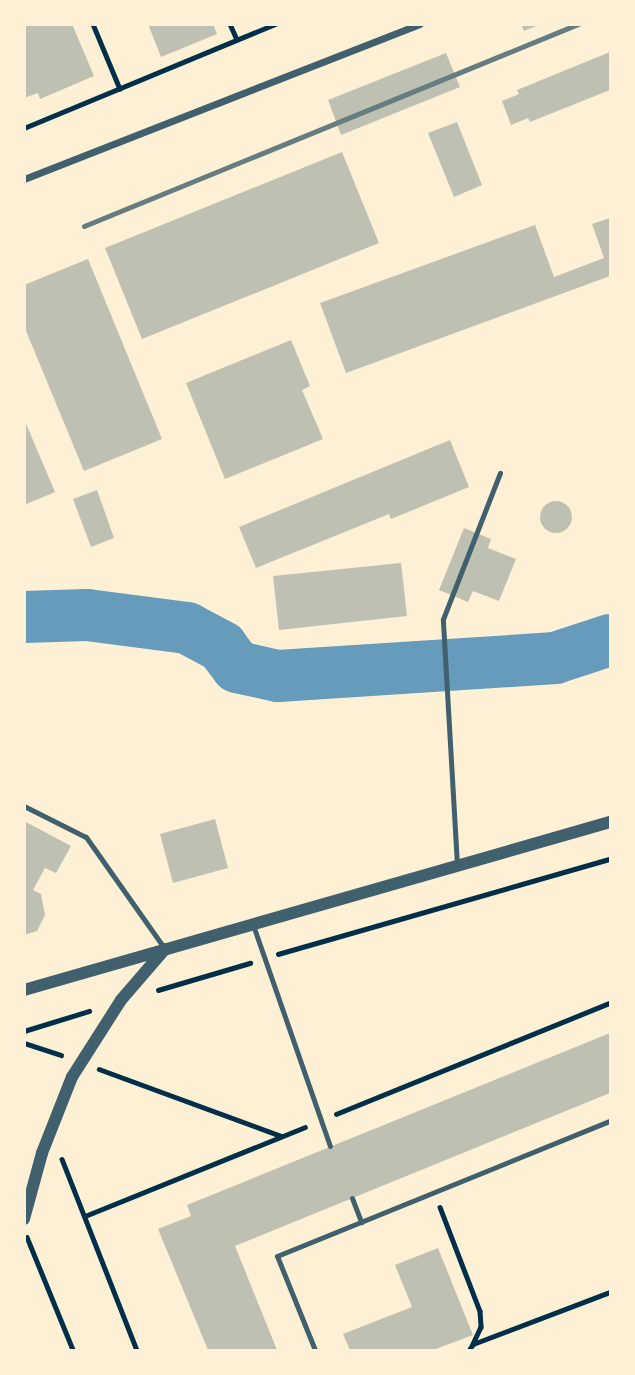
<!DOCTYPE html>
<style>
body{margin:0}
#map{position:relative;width:635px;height:1375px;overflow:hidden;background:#fdf0d5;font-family:"Libre Baskerville",serif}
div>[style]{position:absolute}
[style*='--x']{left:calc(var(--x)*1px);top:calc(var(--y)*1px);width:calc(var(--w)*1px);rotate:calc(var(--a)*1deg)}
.river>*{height:52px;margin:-26px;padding:0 26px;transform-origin:26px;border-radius:26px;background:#669bbc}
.building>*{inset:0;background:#bec0b2}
.round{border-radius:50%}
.path>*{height:4.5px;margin:-2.25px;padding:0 2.25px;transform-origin:2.25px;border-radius:2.25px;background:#003049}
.service>*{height:5px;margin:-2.5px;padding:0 2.5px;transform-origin:2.5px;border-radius:2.5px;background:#3f606c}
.minor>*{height:7px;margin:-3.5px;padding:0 3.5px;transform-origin:3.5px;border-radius:3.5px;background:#3f606c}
.tertiary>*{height:12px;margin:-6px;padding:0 6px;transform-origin:6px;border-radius:6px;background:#3f606c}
.rail>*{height:5px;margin:-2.5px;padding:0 2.5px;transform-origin:2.5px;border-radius:2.5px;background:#657d81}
span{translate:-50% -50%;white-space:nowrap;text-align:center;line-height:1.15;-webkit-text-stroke:5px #fdf0d5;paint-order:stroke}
.frame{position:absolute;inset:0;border:26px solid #fdf0d5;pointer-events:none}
</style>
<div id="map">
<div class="river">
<i style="--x:24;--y:617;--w:63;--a:-1.8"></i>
<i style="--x:87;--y:615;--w:101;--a:7.4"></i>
<i style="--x:187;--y:628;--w:40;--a:28"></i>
<i style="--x:222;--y:647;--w:25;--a:53"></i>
<i style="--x:237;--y:667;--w:42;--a:12.4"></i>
<i style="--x:278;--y:676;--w:278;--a:-3.7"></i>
<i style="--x:555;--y:658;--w:58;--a:-18.1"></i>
</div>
<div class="building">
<i style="clip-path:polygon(24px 24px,72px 24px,94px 76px,40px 99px,38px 93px,24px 98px)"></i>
<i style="clip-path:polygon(148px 24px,213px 24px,217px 34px,161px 57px)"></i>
<i style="clip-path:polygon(521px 24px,539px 24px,539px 25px,524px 31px)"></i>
<i style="clip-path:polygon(610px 52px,610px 90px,530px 122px,528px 118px,511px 125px,502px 101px,519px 94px,517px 90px)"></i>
<i style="clip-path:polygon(446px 53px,460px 87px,341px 135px,328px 100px)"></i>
<i style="clip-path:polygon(457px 122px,482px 185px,454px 197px,428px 133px)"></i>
<i style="clip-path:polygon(342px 152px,379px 243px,142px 339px,105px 248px)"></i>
<i style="clip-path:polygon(610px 218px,610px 276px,346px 373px,320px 303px,535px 225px,554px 277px,604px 258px,592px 224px)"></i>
<i style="clip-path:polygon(88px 259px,162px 439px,84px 471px,24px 326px,24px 285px)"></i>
<i style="clip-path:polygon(291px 340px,310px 386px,302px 390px,323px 439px,225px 479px,186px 383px)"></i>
<i style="clip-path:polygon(24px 419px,55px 492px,24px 505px)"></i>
<i style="clip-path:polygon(450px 440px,469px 487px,391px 519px,389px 514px,256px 568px,239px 527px)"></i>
<i style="clip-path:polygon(97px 490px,114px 538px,91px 547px,73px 499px)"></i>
<i class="round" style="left:540px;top:501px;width:32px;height:32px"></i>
<i style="clip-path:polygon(464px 528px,491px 539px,488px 548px,516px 559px,499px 601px,473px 591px,468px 602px,439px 590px)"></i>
<i style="clip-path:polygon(401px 563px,407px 616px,279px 630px,273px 576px)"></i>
<i style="clip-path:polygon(215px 819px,228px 868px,173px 883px,160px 834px)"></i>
<i style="clip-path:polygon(24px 821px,71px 846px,56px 873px,45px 868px,33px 890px,41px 894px,45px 915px,37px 931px,24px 935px)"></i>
<i style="clip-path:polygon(610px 1033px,610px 1093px,235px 1246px,277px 1350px,208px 1350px,158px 1229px,191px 1216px,187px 1205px)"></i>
<i style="clip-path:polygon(438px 1248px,473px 1335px,433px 1350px,350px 1350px,343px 1334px,412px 1307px,395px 1265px)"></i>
</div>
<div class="path">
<i style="--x:93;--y:24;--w:70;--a:67.4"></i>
<i style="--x:230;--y:24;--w:17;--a:66"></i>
<i style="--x:24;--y:128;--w:272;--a:-22.5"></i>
<i style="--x:278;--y:954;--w:345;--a:-16"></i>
<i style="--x:158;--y:990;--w:96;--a:-16.4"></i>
<i style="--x:24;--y:1031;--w:68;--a:-17.1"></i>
<i style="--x:24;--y:1043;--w:39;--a:18"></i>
<i style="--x:99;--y:1069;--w:194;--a:20.2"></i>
<i style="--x:336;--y:1114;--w:296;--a:-22.1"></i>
<i style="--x:62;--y:1159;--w:205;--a:68.6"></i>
<i style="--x:440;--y:1207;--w:111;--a:69"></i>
<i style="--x:480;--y:1311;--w:16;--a:86"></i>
<i style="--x:481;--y:1327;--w:19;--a:115"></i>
<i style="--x:85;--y:1216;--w:237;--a:-22"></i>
<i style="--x:27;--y:1237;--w:122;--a:67.8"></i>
<i style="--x:469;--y:1350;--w:7;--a:-56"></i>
<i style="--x:473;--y:1344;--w:147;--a:-20.8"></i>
</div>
<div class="service">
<i style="--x:24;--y:806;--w:69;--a:26.6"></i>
<i style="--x:86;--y:837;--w:137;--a:54.8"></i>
<i style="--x:457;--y:865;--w:246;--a:-93.3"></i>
<i style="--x:443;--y:619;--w:157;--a:-68.7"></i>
<i style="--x:253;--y:925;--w:234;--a:70.8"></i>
<i style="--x:352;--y:1198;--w:26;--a:69"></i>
<i style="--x:315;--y:1350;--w:101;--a:-112"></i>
<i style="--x:277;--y:1256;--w:359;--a:-22.1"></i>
</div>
<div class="minor">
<i style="--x:24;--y:179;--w:425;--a:-21.4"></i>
</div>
<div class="tertiary">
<i style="--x:24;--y:990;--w:610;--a:-16"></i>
<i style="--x:24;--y:1219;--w:68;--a:-74.7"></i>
<i style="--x:42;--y:1153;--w:82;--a:-68.5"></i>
<i style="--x:72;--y:1077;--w:91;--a:-57.5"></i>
<i style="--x:121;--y:1000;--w:67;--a:-49.2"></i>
</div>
<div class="rail">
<i style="--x:84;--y:226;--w:534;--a:-22.24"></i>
</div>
<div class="frame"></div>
</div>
